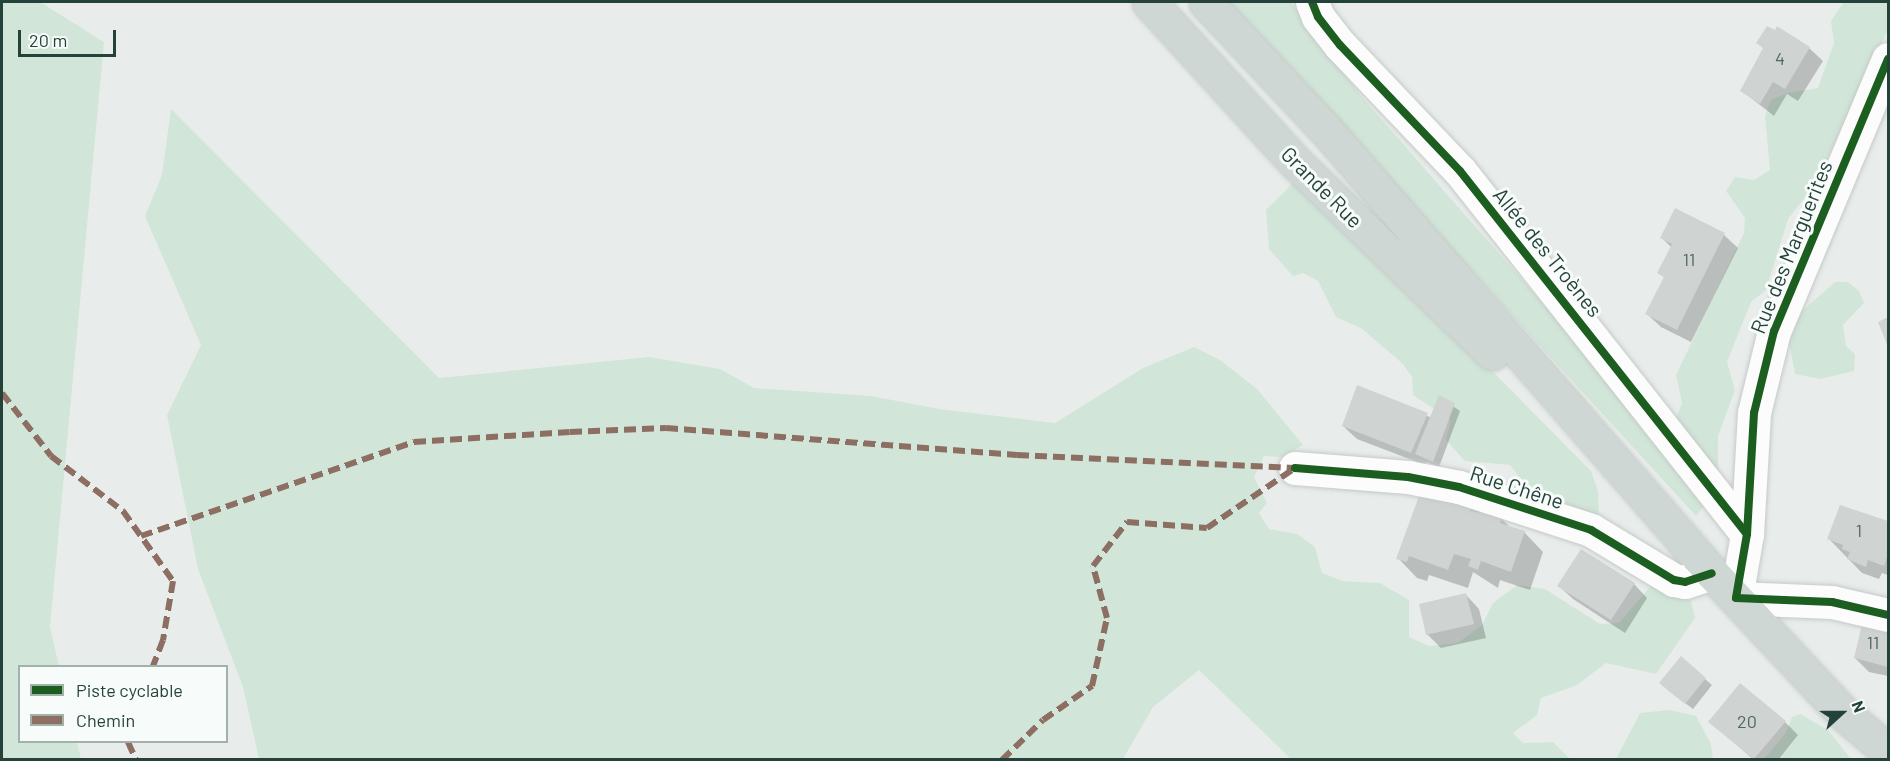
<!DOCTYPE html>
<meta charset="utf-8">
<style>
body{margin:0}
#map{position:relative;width:1890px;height:761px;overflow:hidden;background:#e8edeb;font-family:Barlow,sans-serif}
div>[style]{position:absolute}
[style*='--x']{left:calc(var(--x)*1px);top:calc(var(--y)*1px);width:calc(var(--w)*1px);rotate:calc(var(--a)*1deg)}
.green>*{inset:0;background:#d1e6d8}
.shadow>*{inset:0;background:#0003}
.building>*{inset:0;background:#cfd4d2}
.roads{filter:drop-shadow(0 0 2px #c5cac8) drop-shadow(0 0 2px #c5cac8)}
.minor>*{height:33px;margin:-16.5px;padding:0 16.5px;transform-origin:16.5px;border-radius:16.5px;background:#fcfcfc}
.primary>*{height:33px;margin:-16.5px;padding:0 16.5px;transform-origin:16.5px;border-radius:16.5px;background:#cfd7d5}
.quiet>*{height:6px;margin-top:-3px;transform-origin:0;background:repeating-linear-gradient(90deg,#8d6e63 0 12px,transparent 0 18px)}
.cycleway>*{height:8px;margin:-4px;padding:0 4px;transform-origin:4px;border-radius:4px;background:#1b5e20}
span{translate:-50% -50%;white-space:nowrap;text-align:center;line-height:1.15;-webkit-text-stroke:6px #f7fbf9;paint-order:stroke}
.number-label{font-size:18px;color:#506761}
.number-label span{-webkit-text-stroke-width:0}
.street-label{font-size:21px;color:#24423a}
.frame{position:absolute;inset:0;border:3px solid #24423a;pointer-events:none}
.legend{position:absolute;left:18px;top:665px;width:210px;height:78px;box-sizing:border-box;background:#f7fbf9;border:2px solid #a3b1ad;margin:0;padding:8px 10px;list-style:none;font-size:18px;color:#24423a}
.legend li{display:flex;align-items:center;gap:12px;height:30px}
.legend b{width:30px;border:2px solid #a3b1ad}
.north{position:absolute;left:1812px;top:683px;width:60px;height:60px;-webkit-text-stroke:4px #f7fbf9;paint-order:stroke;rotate:69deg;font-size:16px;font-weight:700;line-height:24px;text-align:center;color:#24423a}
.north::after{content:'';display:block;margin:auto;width:21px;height:27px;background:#24423a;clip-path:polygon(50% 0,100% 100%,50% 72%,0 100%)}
.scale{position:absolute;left:18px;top:30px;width:98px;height:27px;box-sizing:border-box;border:3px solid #24423a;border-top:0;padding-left:8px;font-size:18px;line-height:21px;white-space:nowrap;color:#24423a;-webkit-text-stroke:4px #f7fbf9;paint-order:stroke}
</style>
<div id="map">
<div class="green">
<i style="clip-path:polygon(2px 2px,40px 2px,104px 42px,50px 627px,59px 666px,20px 666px,20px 742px,77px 742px,81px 759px,2px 759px)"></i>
<i style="clip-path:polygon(1225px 2px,1291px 2px,1361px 96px,1671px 450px,1707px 502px,1696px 516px)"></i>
<i style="clip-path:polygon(1844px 2px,1888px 2px,1888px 30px,1814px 186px,1788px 219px,1766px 290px,1751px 302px,1727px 362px,1735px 390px,1718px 436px,1718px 474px,1675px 422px,1682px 403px,1676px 375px,1744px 233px,1745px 218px,1726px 191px,1735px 177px,1754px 180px,1770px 170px,1765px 116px,1771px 100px,1788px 93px,1818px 88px,1834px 43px,1831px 21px)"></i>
<i style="clip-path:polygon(171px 109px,439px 378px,649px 357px,720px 369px,754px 388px,871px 396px,939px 409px,1055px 423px,1143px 368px,1194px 347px,1220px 360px,1257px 389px,1303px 445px,1282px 457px,1264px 456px,1254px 477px,1267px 503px,1259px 513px,1269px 529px,1297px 534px,1315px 547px,1322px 573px,1343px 581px,1380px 583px,1409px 600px,1409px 637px,1429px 646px,1458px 643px,1482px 625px,1493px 603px,1517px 585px,1545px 589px,1600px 624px,1619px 623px,1650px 587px,1673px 587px,1691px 601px,1695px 618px,1656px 674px,1606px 663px,1577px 685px,1541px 698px,1537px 715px,1513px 733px,1523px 743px,1553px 742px,1570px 759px,1291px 759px,1199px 670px,1153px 707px,1123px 759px,259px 759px,243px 687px,198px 569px,167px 415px,201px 345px,145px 216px,162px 175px)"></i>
<i style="clip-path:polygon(1292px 184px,1329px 206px,1591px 471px,1598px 491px,1599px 517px,1541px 505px,1510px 465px,1465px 461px,1446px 440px,1451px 420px,1413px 395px,1412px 377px,1403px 364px,1361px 328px,1336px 317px,1318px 281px,1303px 273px,1293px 276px,1269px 249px,1266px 210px)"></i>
<i style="clip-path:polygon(1835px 282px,1848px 282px,1859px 291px,1864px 303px,1843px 325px,1846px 346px,1855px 354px,1854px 371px,1820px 379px,1795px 374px,1789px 341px,1795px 324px,1803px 310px)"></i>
<i style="clip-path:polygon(1670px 710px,1696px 716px,1711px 744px,1713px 759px,1616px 759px,1640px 713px)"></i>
<i style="clip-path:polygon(1800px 714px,1828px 730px,1851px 759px,1764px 759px,1786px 733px,1792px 717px)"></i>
</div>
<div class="shadow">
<i style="clip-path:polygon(1809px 48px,1823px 61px,1798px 101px,1787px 94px,1774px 116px,1742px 91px)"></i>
<i style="clip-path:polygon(1676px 210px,1724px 235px,1738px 248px,1691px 342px,1661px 327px,1647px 314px,1665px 278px,1659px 273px,1672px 248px,1662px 238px)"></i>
<i style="clip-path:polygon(1358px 387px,1432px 418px,1440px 397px,1460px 411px,1439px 467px,1426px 462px,1425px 465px,1357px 439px,1343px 426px)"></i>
<i style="clip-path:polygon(1471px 502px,1483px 515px,1501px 518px,1511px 528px,1524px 532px,1543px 552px,1530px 590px,1500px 580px,1498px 588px,1473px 572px,1468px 588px,1429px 575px,1427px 581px,1417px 578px,1398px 558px)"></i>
<i style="clip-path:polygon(1841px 507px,1888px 523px,1888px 575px,1882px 573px,1879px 579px,1862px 573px,1829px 539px)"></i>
<i style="clip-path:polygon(1634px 584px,1647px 598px,1625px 633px,1573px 599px,1559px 586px)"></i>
<i style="clip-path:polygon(1466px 595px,1479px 609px,1486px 638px,1441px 648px,1427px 634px)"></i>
<i style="clip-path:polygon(1888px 628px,1888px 676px,1869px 672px,1855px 658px)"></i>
<i style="clip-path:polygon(1681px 659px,1712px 685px,1693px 709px,1668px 690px)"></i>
<i style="clip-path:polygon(1710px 722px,1785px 722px,1798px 735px,1778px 760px,1754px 760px)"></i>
</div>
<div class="building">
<i style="clip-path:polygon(1767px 26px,1775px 30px,1777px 26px,1810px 47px,1785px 89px,1773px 82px,1760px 104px,1740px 91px,1763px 48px,1756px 43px)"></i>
<i style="clip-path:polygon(1675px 208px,1725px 233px,1677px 330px,1645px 314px,1664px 277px,1657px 273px,1672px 244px,1660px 238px)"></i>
<i style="clip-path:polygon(1888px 317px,1888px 347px,1878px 322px)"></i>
<i style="clip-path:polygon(1357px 385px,1428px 413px,1411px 453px,1342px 426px)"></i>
<i style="clip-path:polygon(1439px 395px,1455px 403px,1433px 462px,1415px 454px)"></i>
<i style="clip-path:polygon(1423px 485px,1472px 501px,1470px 511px,1502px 517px,1500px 523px,1525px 531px,1511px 572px,1481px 561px,1478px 570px,1468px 566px,1471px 559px,1454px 554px,1448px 570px,1409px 556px,1407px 562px,1396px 559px)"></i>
<i style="clip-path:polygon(1840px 505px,1888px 521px,1888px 554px,1884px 566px,1868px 560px,1866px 567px,1847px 559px,1850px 552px,1842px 549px,1843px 545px,1827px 539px)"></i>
<i style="clip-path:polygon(1581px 549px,1635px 583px,1611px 620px,1557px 586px)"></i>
<i style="clip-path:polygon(1466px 593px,1474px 624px,1426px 635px,1419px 604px)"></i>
<i style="clip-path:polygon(1863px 620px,1888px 626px,1888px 667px,1854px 658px)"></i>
<i style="clip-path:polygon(1681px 656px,1706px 678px,1685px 704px,1659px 683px)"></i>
<i style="clip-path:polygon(1740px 683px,1786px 721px,1754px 759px,1708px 722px)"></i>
</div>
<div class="roads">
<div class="minor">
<i style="--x:1312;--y:2;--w:16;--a:68"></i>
<i style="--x:1318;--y:17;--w:36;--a:52"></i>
<i style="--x:1340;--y:45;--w:174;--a:46.4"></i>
<i style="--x:1460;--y:171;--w:463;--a:51.7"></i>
<i style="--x:1888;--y:59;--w:295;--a:112.7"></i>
<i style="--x:1774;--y:331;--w:84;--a:103.7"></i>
<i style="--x:1754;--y:413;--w:121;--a:93.3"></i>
<i style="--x:1747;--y:534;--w:65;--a:99.8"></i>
<i style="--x:1736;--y:598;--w:96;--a:2.4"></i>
<i style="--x:1832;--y:602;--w:57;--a:13.1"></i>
<i style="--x:1295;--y:468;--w:113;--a:4.6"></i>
<i style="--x:1408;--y:477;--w:52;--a:11.1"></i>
<i style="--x:1459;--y:487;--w:139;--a:18"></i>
<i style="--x:1591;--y:530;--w:97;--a:31.1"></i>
<i style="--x:1674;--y:580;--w:11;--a:10"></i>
<i style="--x:1685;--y:582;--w:28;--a:-18"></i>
</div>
<div class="primary">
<i style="--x:1149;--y:2;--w:215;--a:47.6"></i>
<i style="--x:1294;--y:161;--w:276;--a:44.1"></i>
<i style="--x:1206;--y:2;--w:174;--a:46.9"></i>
<i style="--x:1325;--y:129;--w:589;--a:48.92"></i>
<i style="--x:1712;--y:573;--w:193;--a:46.9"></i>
<i style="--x:1844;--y:714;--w:57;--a:40.1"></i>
</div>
</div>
<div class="quiet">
<i style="--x:2;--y:393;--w:80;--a:52.1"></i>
<i style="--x:51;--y:456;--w:91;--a:37.4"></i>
<i style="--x:123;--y:511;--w:86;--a:54.5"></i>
<i style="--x:173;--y:581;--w:60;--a:99.6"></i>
<i style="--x:163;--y:640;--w:28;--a:111"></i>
<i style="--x:141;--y:536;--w:289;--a:-19"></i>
<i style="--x:414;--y:442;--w:156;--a:-3.7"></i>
<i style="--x:570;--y:432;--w:96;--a:-2.4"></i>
<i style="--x:666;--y:428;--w:352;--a:4.4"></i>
<i style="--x:1017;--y:455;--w:278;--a:2.7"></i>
<i style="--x:128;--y:742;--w:20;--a:66"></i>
<i style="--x:1002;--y:760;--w:57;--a:-44.3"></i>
<i style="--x:1043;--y:720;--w:60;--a:-34.8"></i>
<i style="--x:1092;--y:686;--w:70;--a:-77.6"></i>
<i style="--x:1107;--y:618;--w:54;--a:-105.1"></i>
<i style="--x:1093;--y:566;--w:56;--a:-52.3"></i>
<i style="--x:1127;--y:522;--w:80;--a:4.3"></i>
<i style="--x:1207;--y:528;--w:107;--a:-34.3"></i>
</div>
<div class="cycleway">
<i style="--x:1312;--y:2;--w:16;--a:68"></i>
<i style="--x:1318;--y:17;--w:36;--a:52"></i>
<i style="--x:1340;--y:45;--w:174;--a:46.4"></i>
<i style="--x:1460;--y:171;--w:463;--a:51.7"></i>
<i style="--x:1888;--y:59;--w:295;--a:112.7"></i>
<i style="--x:1774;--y:331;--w:84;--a:103.7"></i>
<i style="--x:1754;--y:413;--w:121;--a:93.3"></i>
<i style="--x:1747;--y:534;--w:65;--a:99.8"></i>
<i style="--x:1736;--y:598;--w:96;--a:2.4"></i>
<i style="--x:1832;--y:602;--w:57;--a:13.1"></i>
<i style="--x:1295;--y:468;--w:113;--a:4.6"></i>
<i style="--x:1408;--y:477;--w:52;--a:11.1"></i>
<i style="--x:1459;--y:487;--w:139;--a:18"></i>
<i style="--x:1591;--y:530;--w:97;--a:31.1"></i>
<i style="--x:1674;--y:580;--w:11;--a:10"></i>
<i style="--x:1685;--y:582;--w:28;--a:-18"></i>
</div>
<div class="number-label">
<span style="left:1780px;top:58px">4</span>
<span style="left:1689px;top:259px">11</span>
<span style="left:1859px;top:530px">1</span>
<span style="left:1873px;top:642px">11</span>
<span style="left:1747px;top:721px">20</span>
</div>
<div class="street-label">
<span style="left:1322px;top:187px;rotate:45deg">Grande Rue</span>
<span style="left:1791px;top:247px;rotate:-68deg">Rue des Marguerites</span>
<span style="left:1548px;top:252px;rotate:51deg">Allée des Troènes</span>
<span style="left:1517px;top:487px;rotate:18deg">Rue Chêne</span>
</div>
<div class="frame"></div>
<ul class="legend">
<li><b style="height:8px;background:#1b5e20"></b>Piste cyclable</li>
<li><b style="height:8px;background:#8d6e63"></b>Chemin</li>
</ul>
<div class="north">N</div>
<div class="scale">20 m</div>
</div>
